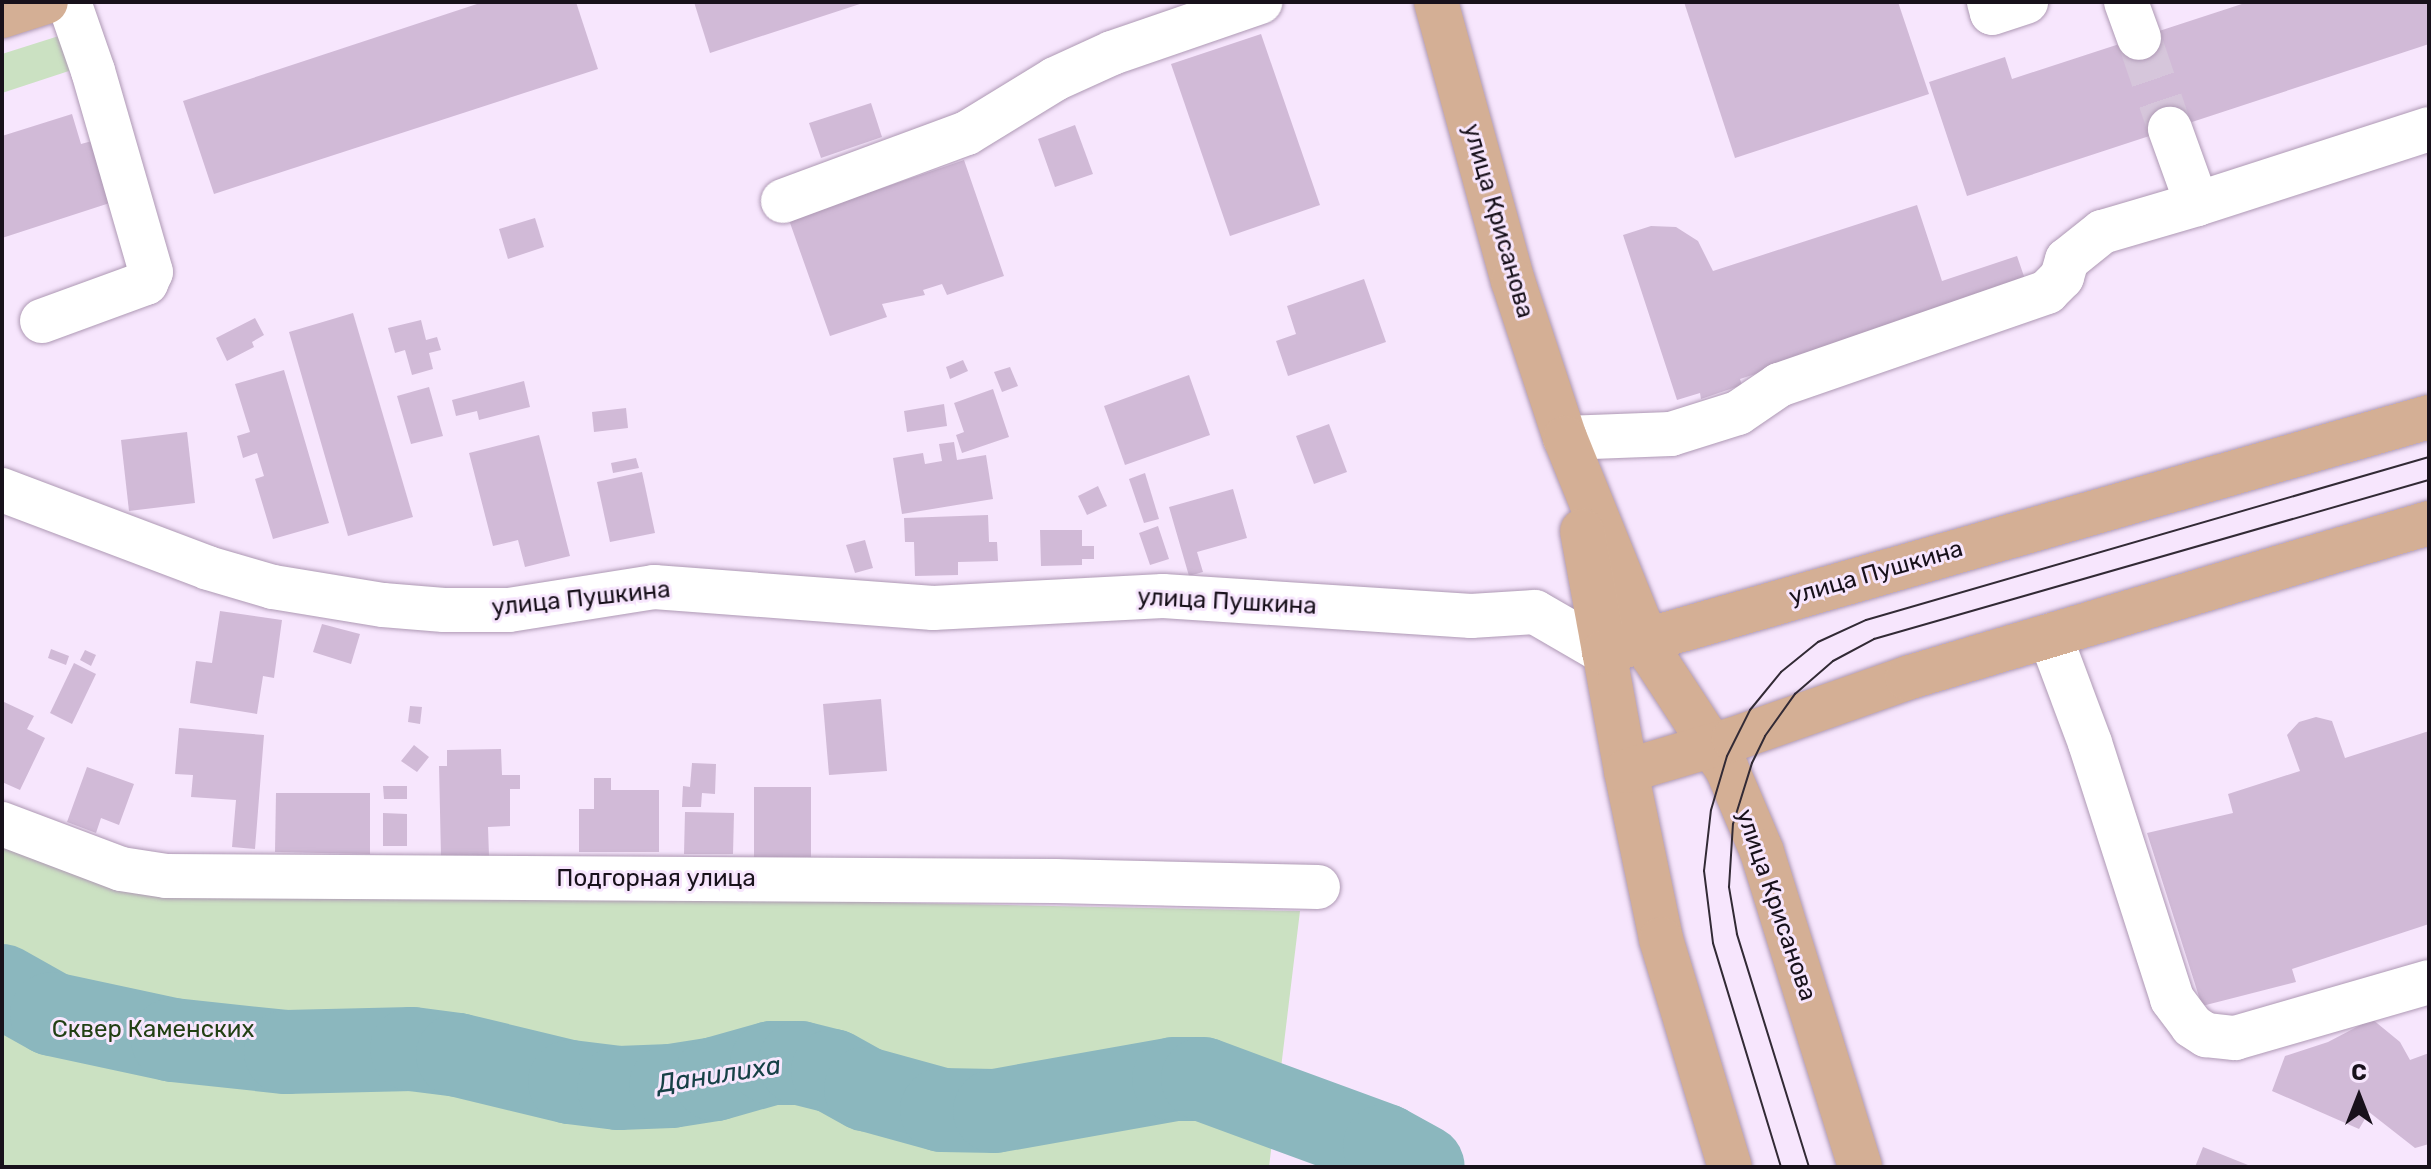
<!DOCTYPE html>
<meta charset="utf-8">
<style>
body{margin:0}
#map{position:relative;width:2431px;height:1169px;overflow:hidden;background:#f7e6fd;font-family:Rubik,sans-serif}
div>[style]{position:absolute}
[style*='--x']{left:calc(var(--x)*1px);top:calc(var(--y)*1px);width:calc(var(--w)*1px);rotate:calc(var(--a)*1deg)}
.green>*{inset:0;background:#cbe1c2}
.river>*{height:84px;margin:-42px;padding:0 42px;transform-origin:42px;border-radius:42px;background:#8bb7be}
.building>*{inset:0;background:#d1bad7}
.minor-tunnel>*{height:44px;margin-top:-22px;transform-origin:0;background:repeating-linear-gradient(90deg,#d6c6db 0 44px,transparent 0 66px)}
.roads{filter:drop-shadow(0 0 2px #ae99b4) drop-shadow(0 0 2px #ae99b4)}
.minor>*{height:44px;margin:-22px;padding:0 22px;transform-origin:22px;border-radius:22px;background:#fff}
.major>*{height:44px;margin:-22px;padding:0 22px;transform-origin:22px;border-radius:22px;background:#d4af95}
.tram>*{height:2px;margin:-1px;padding:0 1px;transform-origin:1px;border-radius:1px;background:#322a35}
span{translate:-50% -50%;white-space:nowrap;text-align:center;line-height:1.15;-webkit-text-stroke:6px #f7e6fd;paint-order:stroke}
.street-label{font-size:24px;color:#18111b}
.park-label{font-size:24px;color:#224014}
.water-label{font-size:26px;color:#164046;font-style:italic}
.frame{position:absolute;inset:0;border:4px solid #18111b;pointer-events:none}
.north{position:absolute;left:2319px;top:1057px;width:80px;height:80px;-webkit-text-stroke:6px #f7e6fd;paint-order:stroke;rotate:0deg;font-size:22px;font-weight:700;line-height:32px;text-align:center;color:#18111b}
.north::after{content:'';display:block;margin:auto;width:28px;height:36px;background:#18111b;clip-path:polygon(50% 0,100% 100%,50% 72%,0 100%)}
</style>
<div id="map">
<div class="green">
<i style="clip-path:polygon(62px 35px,75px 69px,2px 93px,2px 54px)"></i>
<i style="clip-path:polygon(2px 840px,122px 887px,1300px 911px,1269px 1167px,2px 1167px)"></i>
</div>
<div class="river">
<i style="--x:2;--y:986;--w:57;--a:29.2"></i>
<i style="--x:52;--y:1014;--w:124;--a:12.1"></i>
<i style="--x:173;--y:1040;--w:114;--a:6.1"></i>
<i style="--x:286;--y:1052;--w:126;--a:-1.4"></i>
<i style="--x:412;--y:1049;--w:46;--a:7.4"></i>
<i style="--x:458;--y:1055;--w:115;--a:13.6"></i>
<i style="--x:570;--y:1082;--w:49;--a:7"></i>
<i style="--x:619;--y:1088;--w:52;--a:-2.2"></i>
<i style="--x:671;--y:1086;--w:45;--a:-9"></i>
<i style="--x:715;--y:1079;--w:59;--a:-15.7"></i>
<i style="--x:772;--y:1063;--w:28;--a:0"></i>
<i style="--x:800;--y:1063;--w:34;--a:14"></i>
<i style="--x:833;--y:1071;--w:38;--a:29"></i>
<i style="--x:866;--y:1089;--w:79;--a:15.4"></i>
<i style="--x:942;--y:1110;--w:53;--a:1.1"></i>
<i style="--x:995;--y:1111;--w:182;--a:-10.1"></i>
<i style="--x:1174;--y:1079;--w:29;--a:0"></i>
<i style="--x:1203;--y:1079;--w:194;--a:20.2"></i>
<i style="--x:1385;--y:1146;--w:43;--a:28.9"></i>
</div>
<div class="building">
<i style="clip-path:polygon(483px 2px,576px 2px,598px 69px,214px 194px,183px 101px)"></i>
<i style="clip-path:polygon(694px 2px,863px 2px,863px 3px,710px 53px)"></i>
<i style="clip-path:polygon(1684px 2px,1898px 2px,1929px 94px,1735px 158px)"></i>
<i style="clip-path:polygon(2248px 2px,2429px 2px,2429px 44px,1967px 196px,1929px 82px,2005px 57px,2012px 79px)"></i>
<i style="clip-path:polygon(1261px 34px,1320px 205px,1230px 236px,1171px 64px)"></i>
<i style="clip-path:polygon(871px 103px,882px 137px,821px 158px,809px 123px)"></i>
<i style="clip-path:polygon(72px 114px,81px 144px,92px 141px,122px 199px,2px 238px,2px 136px)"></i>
<i style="clip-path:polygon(1075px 125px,1093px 174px,1055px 187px,1038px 139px)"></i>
<i style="clip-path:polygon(964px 160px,1004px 276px,947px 295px,942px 284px,923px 290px,925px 295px,882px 304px,887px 317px,830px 336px,789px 220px)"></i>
<i style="clip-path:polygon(1917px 205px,1942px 281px,2017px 256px,2027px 285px,1740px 379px,1742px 385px,1701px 399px,1700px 393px,1677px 400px,1623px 235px,1651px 226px,1676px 227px,1698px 241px,1713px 271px)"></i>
<i style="clip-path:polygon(535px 218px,544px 247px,508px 259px,499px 229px)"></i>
<i style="clip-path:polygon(1364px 279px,1386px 342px,1288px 376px,1276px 341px,1296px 334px,1287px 306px)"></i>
<i style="clip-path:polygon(353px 313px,413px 517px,348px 536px,289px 332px)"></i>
<i style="clip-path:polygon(255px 318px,264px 335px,252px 342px,254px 347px,227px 361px,216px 338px)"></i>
<i style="clip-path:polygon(421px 320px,426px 340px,437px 337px,441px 350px,429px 353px,433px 369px,412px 375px,405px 350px,395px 353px,388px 328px)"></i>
<i style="clip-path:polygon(963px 360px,968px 371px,950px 379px,946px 367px)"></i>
<i style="clip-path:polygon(1010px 367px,1018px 386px,1002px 392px,994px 372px)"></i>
<i style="clip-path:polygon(284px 370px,329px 523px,273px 539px,255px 479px,264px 476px,257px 453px,243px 458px,237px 436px,250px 432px,235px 384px)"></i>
<i style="clip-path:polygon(1189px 375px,1210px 435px,1125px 465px,1104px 406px)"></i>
<i style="clip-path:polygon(524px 381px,530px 407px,479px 420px,477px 411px,456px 416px,452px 400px)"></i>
<i style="clip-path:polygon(429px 387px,443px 436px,411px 444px,397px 396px)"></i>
<i style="clip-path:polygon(993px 389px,1009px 437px,962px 453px,956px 435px,964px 432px,954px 403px)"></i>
<i style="clip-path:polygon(944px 404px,947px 426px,907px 432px,904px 411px)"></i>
<i style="clip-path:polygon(626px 408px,628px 428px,594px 432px,592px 412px)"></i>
<i style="clip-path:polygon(1329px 424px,1347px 472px,1314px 484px,1296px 436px)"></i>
<i style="clip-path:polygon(187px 432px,195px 503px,129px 511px,121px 440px)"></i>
<i style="clip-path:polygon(539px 435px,570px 556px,525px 567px,518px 540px,493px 546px,469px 453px)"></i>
<i style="clip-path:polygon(954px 442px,957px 460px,986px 455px,993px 499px,902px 514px,893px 458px,923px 453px,925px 464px,942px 461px,939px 444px)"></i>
<i style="clip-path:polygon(636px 458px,639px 468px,613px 473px,611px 463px)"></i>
<i style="clip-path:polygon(642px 472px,655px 533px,610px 542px,597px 482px)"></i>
<i style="clip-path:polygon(1145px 473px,1159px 519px,1144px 523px,1129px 479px)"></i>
<i style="clip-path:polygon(1098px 486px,1107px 506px,1087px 515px,1078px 496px)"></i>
<i style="clip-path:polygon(1233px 489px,1247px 538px,1197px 552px,1203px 572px,1189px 576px,1169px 507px)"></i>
<i style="clip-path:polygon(988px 515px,989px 542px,997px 542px,998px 561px,958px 562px,958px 575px,915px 576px,914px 542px,905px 542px,904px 518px)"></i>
<i style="clip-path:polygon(1158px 526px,1169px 559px,1150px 565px,1139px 533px)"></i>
<i style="clip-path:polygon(1040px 530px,1082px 530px,1082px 546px,1094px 546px,1094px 559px,1082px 559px,1082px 565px,1041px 566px)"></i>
<i style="clip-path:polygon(865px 540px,873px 568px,855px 573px,846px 545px)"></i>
<i style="clip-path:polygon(220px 611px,282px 620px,274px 678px,263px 676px,257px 714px,190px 703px,196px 661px,212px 663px)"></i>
<i style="clip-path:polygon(322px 624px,360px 634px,351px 664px,313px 652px)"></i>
<i style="clip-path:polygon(51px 649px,69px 656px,66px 665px,48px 658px)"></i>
<i style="clip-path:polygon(85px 650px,96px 655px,91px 666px,80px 660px)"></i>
<i style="clip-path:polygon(74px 663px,96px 674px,72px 724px,50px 713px)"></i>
<i style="clip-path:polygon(881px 699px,887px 771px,829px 775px,823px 704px)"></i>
<i style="clip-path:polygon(2px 701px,34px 716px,27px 729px,45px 738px,20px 790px,2px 782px)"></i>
<i style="clip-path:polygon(410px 706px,422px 707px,420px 724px,408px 722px)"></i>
<i style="clip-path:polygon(2316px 717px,2332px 721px,2345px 758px,2429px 731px,2429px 924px,2292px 969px,2296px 982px,2202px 1006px,2147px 833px,2233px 813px,2228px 794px,2300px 771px,2287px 735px,2299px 722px)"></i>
<i style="clip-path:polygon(179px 728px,264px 735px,255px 849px,232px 847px,236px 800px,191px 797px,193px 775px,175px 774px)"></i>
<i style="clip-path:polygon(414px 745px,429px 757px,417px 772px,401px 761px)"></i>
<i style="clip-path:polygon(501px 749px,502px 775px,520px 775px,520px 789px,510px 789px,510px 826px,488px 827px,489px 856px,441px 857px,439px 766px,447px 766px,447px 750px)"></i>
<i style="clip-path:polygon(692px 763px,716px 764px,715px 794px,702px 793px,701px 807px,682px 807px,683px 786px,690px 787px)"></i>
<i style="clip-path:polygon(87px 767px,134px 784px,119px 825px,101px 818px,96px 833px,67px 822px)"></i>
<i style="clip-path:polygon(594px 778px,611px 778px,611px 790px,659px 790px,659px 852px,579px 852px,579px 809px,594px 809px)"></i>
<i style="clip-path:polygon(383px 786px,407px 786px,407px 799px,384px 799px)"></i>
<i style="clip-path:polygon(754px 787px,811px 787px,811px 857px,754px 857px)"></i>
<i style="clip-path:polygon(276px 793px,370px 793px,370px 854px,275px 852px)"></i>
<i style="clip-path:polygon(685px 812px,734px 813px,733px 854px,684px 854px)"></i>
<i style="clip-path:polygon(383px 813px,407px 814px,407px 846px,383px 846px)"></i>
<i style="clip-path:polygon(2372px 1019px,2400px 1042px,2410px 1060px,2429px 1053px,2429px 1144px,2415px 1148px,2369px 1112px,2359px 1129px,2272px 1091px,2285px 1056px,2328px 1042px)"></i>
<i style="clip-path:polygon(2203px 1147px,2253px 1167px,2195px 1167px)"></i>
</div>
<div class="minor-tunnel">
<i style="--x:2139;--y:38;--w:96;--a:71.2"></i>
</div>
<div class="roads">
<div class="minor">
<i style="--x:1989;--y:2;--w:11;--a:75"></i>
<i style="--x:1992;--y:13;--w:36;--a:-18"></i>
<i style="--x:2126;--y:2;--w:38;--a:70"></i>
<i style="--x:783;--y:201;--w:196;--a:-20.3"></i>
<i style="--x:967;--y:133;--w:103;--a:-31.5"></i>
<i style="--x:1055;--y:79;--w:63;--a:-24.5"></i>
<i style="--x:1112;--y:53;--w:157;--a:-19"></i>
<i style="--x:2197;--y:204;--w:244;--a:-17.9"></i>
<i style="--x:42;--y:321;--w:111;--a:-20.1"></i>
<i style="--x:146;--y:283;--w:12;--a:-66"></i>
<i style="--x:151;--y:272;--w:209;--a:-106.1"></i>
<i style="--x:93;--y:71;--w:73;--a:-109.2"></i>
<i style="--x:1565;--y:438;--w:106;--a:-2.2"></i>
<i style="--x:1671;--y:434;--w:70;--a:-17.4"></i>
<i style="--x:1738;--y:413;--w:50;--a:-34.3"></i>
<i style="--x:1779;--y:385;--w:284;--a:-19.1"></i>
<i style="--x:2047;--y:292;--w:21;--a:-45"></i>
<i style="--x:2062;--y:277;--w:18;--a:-74"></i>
<i style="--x:2067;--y:260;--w:45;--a:-38.7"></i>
<i style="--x:2102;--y:232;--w:99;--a:-16.4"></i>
<i style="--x:2197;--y:204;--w:80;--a:-109.8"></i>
<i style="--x:2;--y:490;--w:220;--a:20.7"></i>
<i style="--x:208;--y:568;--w:68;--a:16.3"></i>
<i style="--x:273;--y:587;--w:111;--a:9.3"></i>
<i style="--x:383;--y:605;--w:61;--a:4.7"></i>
<i style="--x:444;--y:610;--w:65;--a:0"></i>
<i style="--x:509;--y:610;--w:147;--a:-9"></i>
<i style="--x:654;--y:587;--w:280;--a:4.3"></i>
<i style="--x:933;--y:608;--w:230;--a:-3"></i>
<i style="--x:1163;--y:596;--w:309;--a:3.7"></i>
<i style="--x:1471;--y:616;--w:64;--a:-3.6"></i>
<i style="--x:1535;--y:612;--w:80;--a:30.1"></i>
<i style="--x:2050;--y:636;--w:114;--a:69.5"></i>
<i style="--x:2090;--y:743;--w:269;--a:72.2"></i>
<i style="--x:2172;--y:999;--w:34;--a:53"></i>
<i style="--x:2192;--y:1026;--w:17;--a:33"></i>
<i style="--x:2206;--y:1035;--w:29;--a:6"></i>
<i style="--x:2235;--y:1038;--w:202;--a:-16.1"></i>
<i style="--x:2;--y:824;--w:127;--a:20.7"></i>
<i style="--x:121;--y:869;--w:46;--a:8.8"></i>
<i style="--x:166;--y:876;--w:889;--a:0.32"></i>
<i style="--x:1055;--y:881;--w:263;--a:1.3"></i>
</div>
<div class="major">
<i style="--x:1436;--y:2;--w:289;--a:74.6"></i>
<i style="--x:1513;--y:281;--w:165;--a:71.7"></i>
<i style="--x:1565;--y:438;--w:235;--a:68"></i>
<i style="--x:1653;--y:656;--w:135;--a:56.8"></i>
<i style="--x:1727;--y:769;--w:90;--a:67.1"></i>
<i style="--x:1762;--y:852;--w:330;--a:72.7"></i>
<i style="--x:2;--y:16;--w:46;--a:-17.7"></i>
<i style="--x:1582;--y:531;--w:244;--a:79.6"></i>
<i style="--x:1626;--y:771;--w:172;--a:78.2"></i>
<i style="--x:1661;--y:939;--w:238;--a:73.2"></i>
<i style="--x:1604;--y:652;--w:858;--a:-15.9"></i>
<i style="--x:1626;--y:771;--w:113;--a:-16.5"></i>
<i style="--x:1734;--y:739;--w:183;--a:-19.4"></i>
<i style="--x:1907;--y:678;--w:545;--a:-16.54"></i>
</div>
</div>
<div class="tram">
<i style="--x:1781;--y:1167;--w:234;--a:-106.9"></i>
<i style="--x:1713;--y:943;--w:73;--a:-97.1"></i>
<i style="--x:1704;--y:871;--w:61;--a:-83.5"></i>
<i style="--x:1711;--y:810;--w:56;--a:-73.5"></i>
<i style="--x:1727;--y:756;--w:51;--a:-63.4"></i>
<i style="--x:1750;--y:710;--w:49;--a:-50.8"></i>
<i style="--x:1781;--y:672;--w:48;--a:-39"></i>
<i style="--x:1818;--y:642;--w:53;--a:-24.6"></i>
<i style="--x:1866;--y:620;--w:586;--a:-16.15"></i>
<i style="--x:1809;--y:1167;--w:244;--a:-107.2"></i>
<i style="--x:1737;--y:934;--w:48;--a:-99.7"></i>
<i style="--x:1729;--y:887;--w:63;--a:-86.4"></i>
<i style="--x:1733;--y:824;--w:64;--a:-72.7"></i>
<i style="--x:1752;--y:763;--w:30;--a:-64"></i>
<i style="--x:1765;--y:736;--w:52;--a:-54.5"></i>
<i style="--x:1795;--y:694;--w:50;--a:-41"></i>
<i style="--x:1833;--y:661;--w:47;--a:-28.2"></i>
<i style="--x:1874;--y:639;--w:577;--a:-15.99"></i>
</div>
<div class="street-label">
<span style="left:1498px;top:221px;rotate:74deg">улица Крисанова</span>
<span style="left:1876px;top:573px;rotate:-16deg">улица Пушкина</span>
<span style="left:581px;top:599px;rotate:-6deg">улица Пушкина</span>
<span style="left:1227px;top:602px;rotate:3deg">улица Пушкина</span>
<span style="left:656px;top:879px">Подгорная улица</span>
<span style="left:1776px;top:905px;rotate:71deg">улица Крисанова</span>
</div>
<div class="park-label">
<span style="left:153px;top:1030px">Сквер Каменских</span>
</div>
<div class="water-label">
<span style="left:719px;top:1075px;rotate:-9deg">Данилиха</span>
</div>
<div class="frame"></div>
<div class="north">С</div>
</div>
